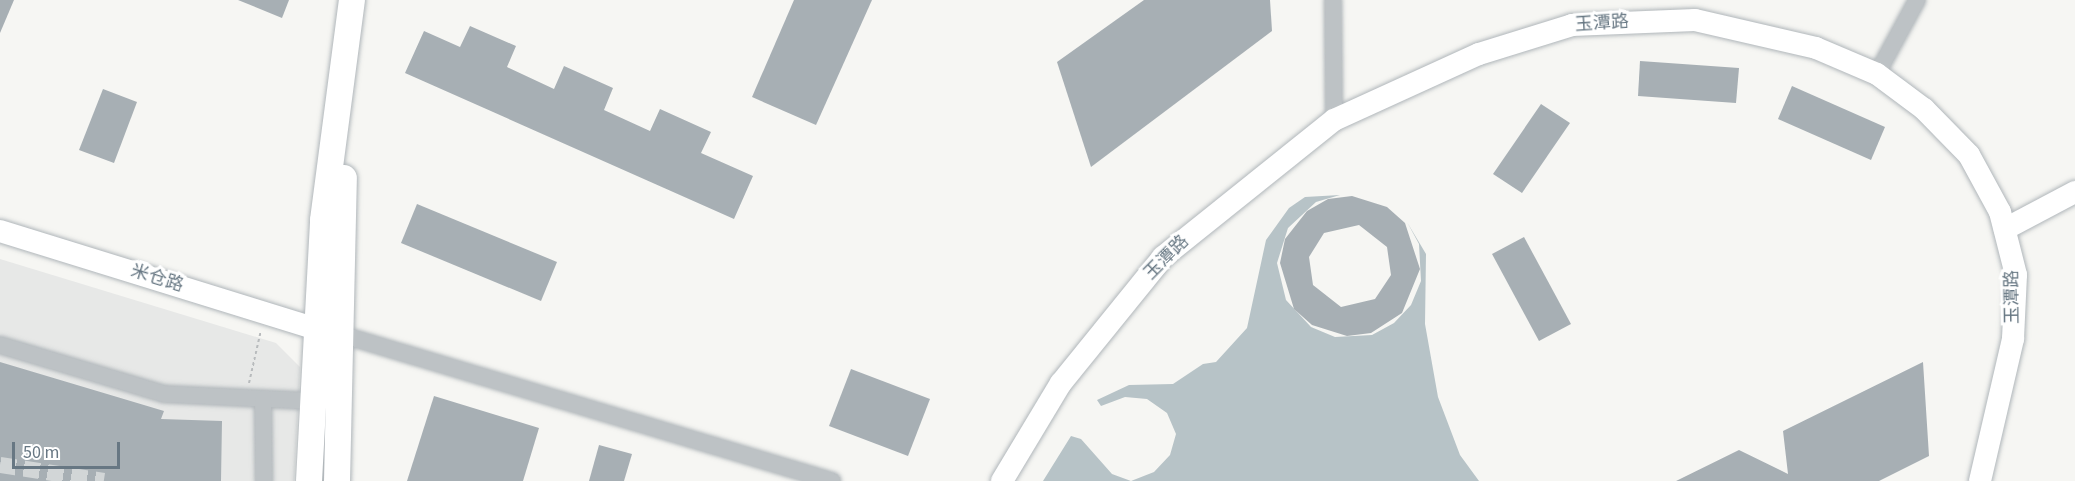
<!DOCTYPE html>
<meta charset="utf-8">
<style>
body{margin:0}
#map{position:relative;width:2075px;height:481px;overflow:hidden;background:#f6f6f3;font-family:"Source Sans 3","Noto Sans SC",sans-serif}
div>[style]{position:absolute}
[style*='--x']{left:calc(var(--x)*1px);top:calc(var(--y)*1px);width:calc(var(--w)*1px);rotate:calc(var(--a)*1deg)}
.built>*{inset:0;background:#e7e8e7}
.water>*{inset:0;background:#b7c3c7}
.building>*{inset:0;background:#a7afb4}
.street-tunnel>*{height:16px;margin-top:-8px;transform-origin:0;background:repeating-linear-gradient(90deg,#d2d6d7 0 16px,transparent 0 24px)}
.path>*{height:2px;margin-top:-1px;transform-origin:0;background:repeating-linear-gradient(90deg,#b8bbbd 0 3px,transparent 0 6px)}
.roads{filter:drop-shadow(0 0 2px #b0b6ba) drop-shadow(0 0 2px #b0b6ba)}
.street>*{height:16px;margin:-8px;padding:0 8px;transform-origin:8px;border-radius:8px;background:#bdc2c5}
.secondary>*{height:22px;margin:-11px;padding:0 11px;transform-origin:11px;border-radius:11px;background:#fff}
.primary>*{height:26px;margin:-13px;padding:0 13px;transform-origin:13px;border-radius:13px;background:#fff}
span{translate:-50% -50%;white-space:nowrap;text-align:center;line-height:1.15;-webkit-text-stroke:6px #fff;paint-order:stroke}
.street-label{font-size:18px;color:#677783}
.scale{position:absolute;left:12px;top:442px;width:108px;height:27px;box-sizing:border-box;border:3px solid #677783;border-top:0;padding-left:8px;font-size:18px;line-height:21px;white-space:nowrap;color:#677783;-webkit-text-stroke:4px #fff;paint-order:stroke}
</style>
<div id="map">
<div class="built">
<i style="clip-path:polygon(0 259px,276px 343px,300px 367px,294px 481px,0 481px)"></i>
</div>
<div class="water">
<i style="clip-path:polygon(1340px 195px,1316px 202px,1288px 228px,1277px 263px,1286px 300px,1311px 327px,1335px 337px,1372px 335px,1394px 323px,1411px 305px,1421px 281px,1419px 244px,1407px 222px,1426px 254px,1425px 324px,1438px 397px,1460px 455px,1479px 481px,1043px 481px,1071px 436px,1081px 439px,1112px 474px,1131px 481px,1154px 472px,1170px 455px,1176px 434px,1167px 413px,1147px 399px,1125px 397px,1101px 406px,1097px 400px,1129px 385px,1173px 384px,1203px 364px,1216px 362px,1247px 328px,1266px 240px,1289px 208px,1305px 197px)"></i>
</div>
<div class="building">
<i style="clip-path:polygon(0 0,14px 0,0 33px)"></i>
<i style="clip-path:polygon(238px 0,289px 0,282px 18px)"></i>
<i style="clip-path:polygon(794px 0,872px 0,816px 125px,752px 97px)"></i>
<i style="clip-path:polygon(1144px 0,1270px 0,1272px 31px,1091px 167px,1057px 62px)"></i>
<i style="clip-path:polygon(470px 26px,516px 46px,507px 67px,554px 89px,564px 66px,613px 88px,604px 110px,650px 131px,660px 109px,711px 132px,701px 153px,753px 176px,734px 219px,405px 73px,424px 31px,460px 47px)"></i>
<i style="clip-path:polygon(1640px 61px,1739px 68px,1736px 103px,1638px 96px)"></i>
<i style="clip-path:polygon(1792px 86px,1885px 127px,1871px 160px,1778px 119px)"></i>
<i style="clip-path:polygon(103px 89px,137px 102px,114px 163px,79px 150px)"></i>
<i style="clip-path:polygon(1541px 104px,1570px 123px,1522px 193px,1493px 174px)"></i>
<i style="clip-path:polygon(evenodd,1352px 196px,1387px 207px,1405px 223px,1420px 269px,1402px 313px,1371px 333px,1347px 336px,1312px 325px,1294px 309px,1280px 263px,1285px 239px,1307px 211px,1328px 199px,1352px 196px,1359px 225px,1387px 247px,1391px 275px,1375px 299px,1341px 307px,1313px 285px,1309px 257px,1324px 233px,1359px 225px)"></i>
<i style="clip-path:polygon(417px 204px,557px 262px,541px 301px,401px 243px)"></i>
<i style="clip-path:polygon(1524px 237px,1571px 324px,1539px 341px,1492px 254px)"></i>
<i style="clip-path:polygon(0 362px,164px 411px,161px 419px,222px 421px,221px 481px,0 481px)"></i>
<i style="clip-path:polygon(1923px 362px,1929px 456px,1879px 481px,1676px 481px,1739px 450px,1788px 474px,1783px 431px)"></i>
<i style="clip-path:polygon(851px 369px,930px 399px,908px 456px,829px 426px)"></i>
<i style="clip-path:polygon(434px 396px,539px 428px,523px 481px,407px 481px)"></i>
<i style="clip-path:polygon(599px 445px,632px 454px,624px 481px,589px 481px)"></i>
</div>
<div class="street-tunnel">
<i style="--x:0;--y:465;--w:105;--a:8.7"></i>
</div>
<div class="path">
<i style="--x:249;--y:383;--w:54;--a:-77.2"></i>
</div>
<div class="roads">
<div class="street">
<i style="--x:1333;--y:0;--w:120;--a:89.5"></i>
<i style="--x:1877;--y:74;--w:84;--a:-61.6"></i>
<i style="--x:333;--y:332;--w:521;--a:16.63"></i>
<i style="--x:0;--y:345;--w:171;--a:16.6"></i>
<i style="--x:164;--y:394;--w:147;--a:2.7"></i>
<i style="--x:263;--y:399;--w:82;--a:89.3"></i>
</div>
<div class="secondary">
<i style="--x:2005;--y:229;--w:79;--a:-27.9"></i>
<i style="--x:0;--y:231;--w:328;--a:17.2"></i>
<i style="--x:1002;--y:481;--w:114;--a:-59"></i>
<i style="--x:1061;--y:383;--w:162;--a:-51"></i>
<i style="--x:1163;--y:257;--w:219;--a:-38.7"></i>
<i style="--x:1334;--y:120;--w:159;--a:-24.5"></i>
<i style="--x:1479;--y:54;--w:97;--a:-17.3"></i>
<i style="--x:1572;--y:25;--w:123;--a:-2.3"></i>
<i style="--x:1695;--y:20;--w:124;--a:13"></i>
<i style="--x:1816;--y:48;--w:66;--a:23.1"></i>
<i style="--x:1877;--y:74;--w:59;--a:36.7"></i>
<i style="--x:1924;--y:109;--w:64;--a:45.6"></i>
<i style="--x:1969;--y:155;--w:65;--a:61.5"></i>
<i style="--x:2000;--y:212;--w:65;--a:75.7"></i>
<i style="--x:2016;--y:275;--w:64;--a:92.7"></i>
<i style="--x:2013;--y:339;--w:146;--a:103.1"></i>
</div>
<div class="primary">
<i style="--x:309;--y:481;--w:261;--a:-86.9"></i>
<i style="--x:323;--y:220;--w:222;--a:-82.5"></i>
<i style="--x:337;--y:481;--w:303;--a:-88.7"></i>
</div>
</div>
<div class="street-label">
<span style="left:1602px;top:24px;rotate:-4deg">玉潭路</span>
<span style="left:1167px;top:258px;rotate:-45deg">玉潭路</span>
<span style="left:157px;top:279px;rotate:17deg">米仓路</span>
<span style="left:2013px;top:297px;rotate:-91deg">玉潭路</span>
</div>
<div class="scale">50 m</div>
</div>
